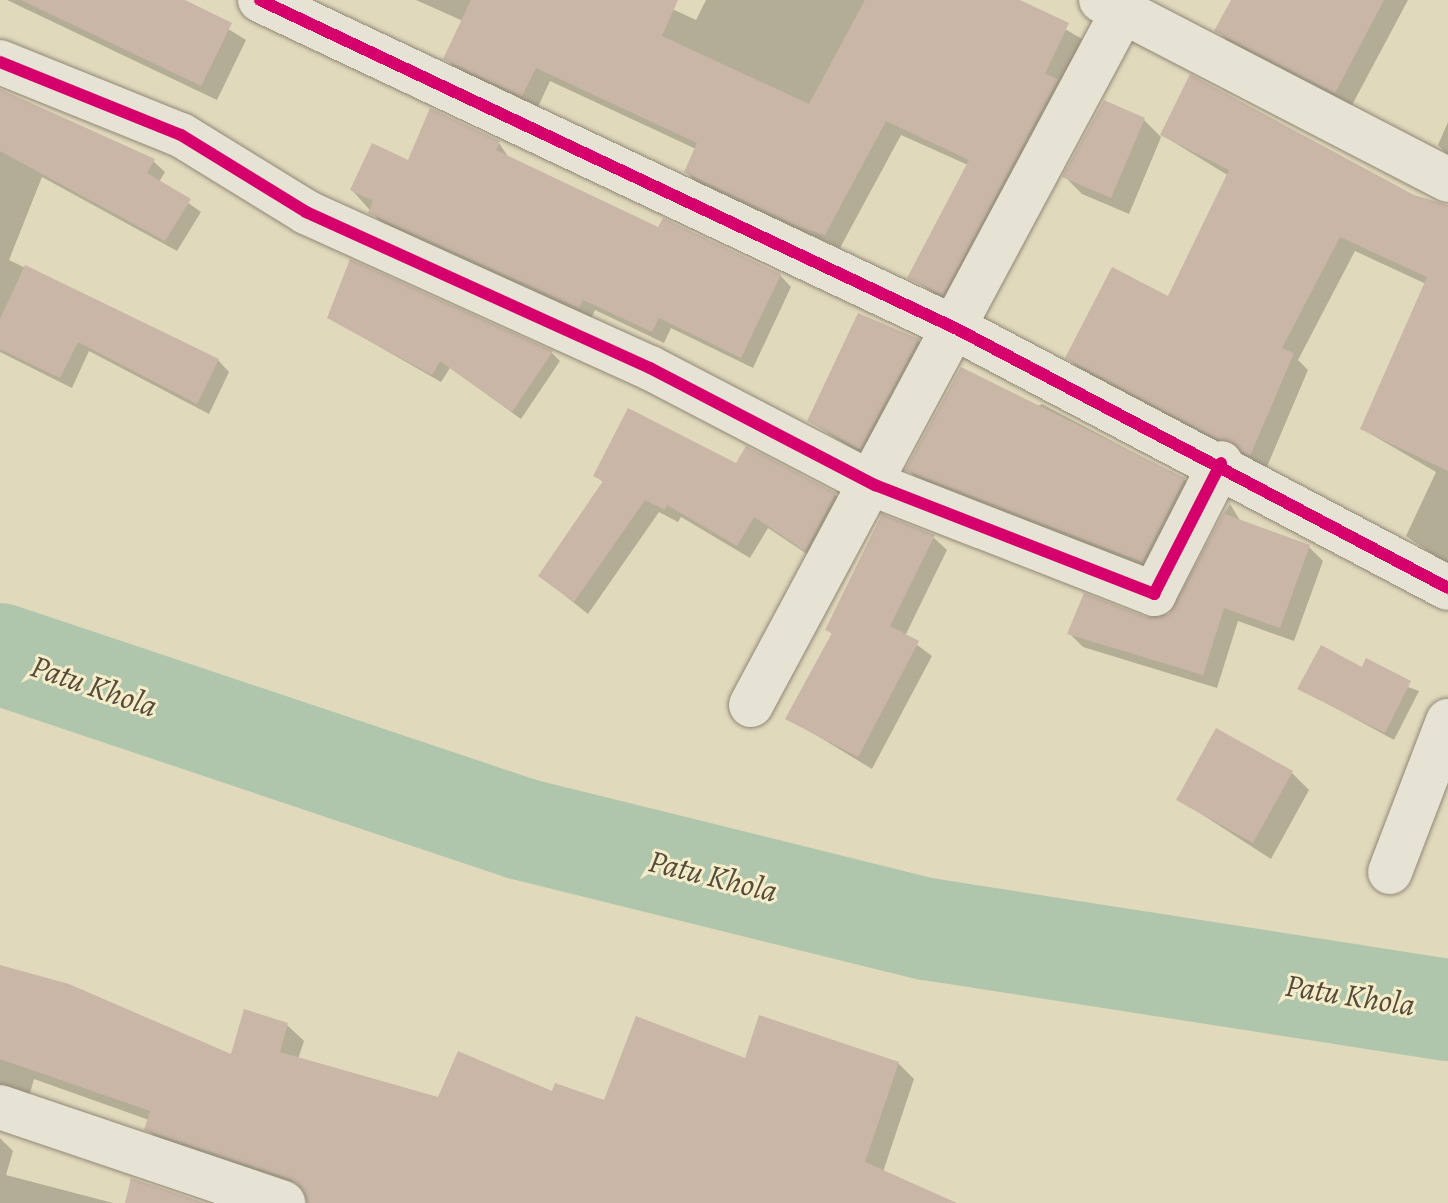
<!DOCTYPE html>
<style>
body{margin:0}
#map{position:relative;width:1448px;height:1203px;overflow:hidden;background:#e1d9bc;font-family:Alegreya,serif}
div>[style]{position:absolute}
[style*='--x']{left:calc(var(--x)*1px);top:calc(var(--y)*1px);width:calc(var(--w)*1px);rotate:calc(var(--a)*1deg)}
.shadow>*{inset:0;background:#0003}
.river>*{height:102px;margin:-51px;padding:0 51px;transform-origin:51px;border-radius:51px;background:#b0c6ac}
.building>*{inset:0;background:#c9b6a7}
.roads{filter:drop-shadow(0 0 2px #908776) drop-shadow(0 0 2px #908776)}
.minor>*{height:44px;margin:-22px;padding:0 22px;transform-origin:22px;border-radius:22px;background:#e6e2d4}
.cycleway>*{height:12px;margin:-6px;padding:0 6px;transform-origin:6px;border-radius:6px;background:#d6006c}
span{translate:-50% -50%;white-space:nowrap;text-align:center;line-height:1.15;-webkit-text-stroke:6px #f5ecca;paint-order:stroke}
.water-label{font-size:32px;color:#544b3b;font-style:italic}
</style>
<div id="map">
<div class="shadow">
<i style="clip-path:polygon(7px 0,181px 0,246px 40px,217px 100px)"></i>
<i style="clip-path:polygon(416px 0,653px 0,696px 20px,706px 0,1015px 0,1082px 39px,957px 308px,909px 277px,968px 165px,901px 135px,840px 248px,700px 186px,686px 172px,696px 149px,550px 81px,537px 109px,460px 73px,445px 58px,463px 21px)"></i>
<i style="clip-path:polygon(1233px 0,1408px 0,1351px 107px,1232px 46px,1217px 30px)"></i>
<i style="clip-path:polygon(1191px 77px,1413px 197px,1448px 207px,1448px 565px,1406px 536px,1436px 472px,1362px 429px,1426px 284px,1355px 251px,1298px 360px,1308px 370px,1266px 469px,1082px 372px,1067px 357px,1169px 299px,1229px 176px,1162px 135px,1129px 214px,1082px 194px,1065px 177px,1144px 120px,1161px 137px)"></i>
<i style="clip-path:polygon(0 92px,153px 161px,165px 172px,159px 182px,201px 212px,177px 251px,42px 177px,9px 260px,218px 360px,229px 372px,209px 414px,89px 351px,72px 388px,0 352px)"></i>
<i style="clip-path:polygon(431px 110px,499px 143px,509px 158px,659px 230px,780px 275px,791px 287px,753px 368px,671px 328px,664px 343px,595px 310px,591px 319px,382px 224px,352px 190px,409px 162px)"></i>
<i style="clip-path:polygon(1448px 122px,1448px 155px,1438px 145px)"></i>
<i style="clip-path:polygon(351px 262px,552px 353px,560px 361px,521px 419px,450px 368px,441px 382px,329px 318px)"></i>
<i style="clip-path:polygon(918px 340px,935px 358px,878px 465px,809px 421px)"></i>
<i style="clip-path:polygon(1042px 404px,1184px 479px,1202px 497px,1160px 579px,925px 487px,908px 470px)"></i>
<i style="clip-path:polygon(737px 466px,835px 495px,848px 508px,819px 562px,768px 528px,750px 558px,681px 517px,678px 522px,659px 512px,588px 614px,540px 576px,604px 483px,595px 475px)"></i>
<i style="clip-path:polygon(1230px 504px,1241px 522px,1309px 547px,1323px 561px,1294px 641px,1238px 621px,1217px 688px,1083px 647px,1069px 633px,1170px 616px)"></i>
<i style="clip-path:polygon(933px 537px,947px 550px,905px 636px,932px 656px,872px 769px,788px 718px,833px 635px,827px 629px)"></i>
<i style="clip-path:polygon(1362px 670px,1419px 691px,1394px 740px,1299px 688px)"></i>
<i style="clip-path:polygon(1292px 773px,1309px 790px,1271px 859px,1178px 799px)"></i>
<i style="clip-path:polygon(0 967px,233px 1057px,287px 1025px,304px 1041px,298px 1059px,439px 1099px,554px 1094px,606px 1103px,746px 1061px,898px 1063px,914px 1079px,883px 1172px,955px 1203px,307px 1203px,306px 1194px,163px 1145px,147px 1129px,149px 1120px,34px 1079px,28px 1100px,0 1108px)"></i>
<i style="clip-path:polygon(0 1138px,13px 1151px,6px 1175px,113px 1203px,0 1203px)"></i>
</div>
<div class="river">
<i style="--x:0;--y:654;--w:551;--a:18.53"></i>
<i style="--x:522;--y:829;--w:417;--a:13.9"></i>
<i style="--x:927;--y:929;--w:527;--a:8.84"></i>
</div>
<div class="building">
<i style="clip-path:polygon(21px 0,185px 0,232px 23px,201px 86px)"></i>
<i style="clip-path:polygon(471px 0,678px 0,662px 36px,809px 104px,865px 0,1020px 0,1069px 23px,1045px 74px,1058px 79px,943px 295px,907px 278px,969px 160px,886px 121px,825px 235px,802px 228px,684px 172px,697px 143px,536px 68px,522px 96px,443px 59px)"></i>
<i style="clip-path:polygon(1231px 0,1384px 0,1335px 93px,1214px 31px)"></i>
<i style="clip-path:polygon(1190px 74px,1414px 195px,1448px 205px,1448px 471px,1360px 429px,1427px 277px,1340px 237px,1282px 348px,1294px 353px,1250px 456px,1065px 358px,1112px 267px,1168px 296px,1229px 170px,1160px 135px)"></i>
<i style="clip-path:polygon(0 89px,155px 159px,147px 173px,191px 199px,165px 241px,0 151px)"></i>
<i style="clip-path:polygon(1104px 100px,1145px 118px,1111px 198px,1062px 177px)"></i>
<i style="clip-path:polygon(430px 108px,500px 141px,496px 150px,658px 227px,663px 218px,781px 274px,741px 358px,659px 318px,652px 332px,583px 300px,579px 308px,368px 213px,373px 201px,350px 190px,372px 143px,408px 160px)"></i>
<i style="clip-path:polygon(350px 259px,553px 351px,512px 412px,440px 361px,432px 375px,327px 318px)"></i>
<i style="clip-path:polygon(25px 265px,219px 359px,197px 404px,78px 342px,60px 378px,0 349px,0 319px)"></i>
<i style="clip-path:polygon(858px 313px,919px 339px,860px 449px,807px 421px)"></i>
<i style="clip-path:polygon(961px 367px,1185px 478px,1142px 562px,905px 470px)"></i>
<i style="clip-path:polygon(628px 408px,736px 463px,746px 446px,836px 493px,805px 551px,754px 517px,737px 546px,667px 505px,665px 510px,645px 500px,574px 602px,538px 576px,603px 481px,593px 476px)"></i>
<i style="clip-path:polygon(1230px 501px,1225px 514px,1310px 545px,1280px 628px,1224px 608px,1203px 675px,1067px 634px,1084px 593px,1146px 617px,1169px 614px)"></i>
<i style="clip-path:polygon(882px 514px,935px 535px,890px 626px,919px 641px,858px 757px,785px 719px,832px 633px,825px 630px)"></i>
<i style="clip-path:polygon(1321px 645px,1362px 667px,1366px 658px,1411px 681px,1385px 733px,1297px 689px)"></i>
<i style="clip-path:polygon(1216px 728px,1293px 771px,1253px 843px,1176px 800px)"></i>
<i style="clip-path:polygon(0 965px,69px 984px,231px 1054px,244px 1009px,288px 1023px,280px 1052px,438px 1097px,458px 1051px,552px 1091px,555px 1083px,604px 1100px,636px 1016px,745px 1058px,759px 1015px,899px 1062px,865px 1162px,957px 1203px,307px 1203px,291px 1179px,144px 1130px,150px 1111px,0 1059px)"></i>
<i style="clip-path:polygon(131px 1178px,205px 1203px,125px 1203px)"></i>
</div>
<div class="roads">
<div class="minor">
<i style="--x:260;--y:0;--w:771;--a:25.27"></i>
<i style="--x:957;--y:329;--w:555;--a:27.81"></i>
<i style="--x:1101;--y:0;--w:391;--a:27.4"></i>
<i style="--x:0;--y:62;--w:195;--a:22"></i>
<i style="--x:181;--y:135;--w:147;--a:31.6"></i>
<i style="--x:306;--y:212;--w:378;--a:24.4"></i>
<i style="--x:650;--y:368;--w:254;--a:27.5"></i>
<i style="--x:875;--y:485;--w:300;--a:21.3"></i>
<i style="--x:1154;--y:594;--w:147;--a:-62.9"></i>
<i style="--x:751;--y:705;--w:787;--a:-61.81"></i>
<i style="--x:1390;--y:872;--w:162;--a:-69"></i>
<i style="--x:0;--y:1107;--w:299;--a:18.7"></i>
</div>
</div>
<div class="cycleway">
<i style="--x:260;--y:0;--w:771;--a:25.27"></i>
<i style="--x:957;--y:329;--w:555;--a:27.81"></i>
<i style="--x:0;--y:62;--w:195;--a:22"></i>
<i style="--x:181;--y:135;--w:147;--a:31.6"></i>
<i style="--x:306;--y:212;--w:378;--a:24.4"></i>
<i style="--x:650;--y:368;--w:254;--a:27.5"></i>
<i style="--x:875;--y:485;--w:300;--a:21.3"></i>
<i style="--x:1154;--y:594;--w:147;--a:-62.9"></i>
</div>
<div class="water-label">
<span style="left:94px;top:686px;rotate:19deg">Patu Khola</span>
<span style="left:713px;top:876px;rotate:14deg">Patu Khola</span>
<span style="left:1350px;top:995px;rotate:9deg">Patu Khola</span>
</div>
</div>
